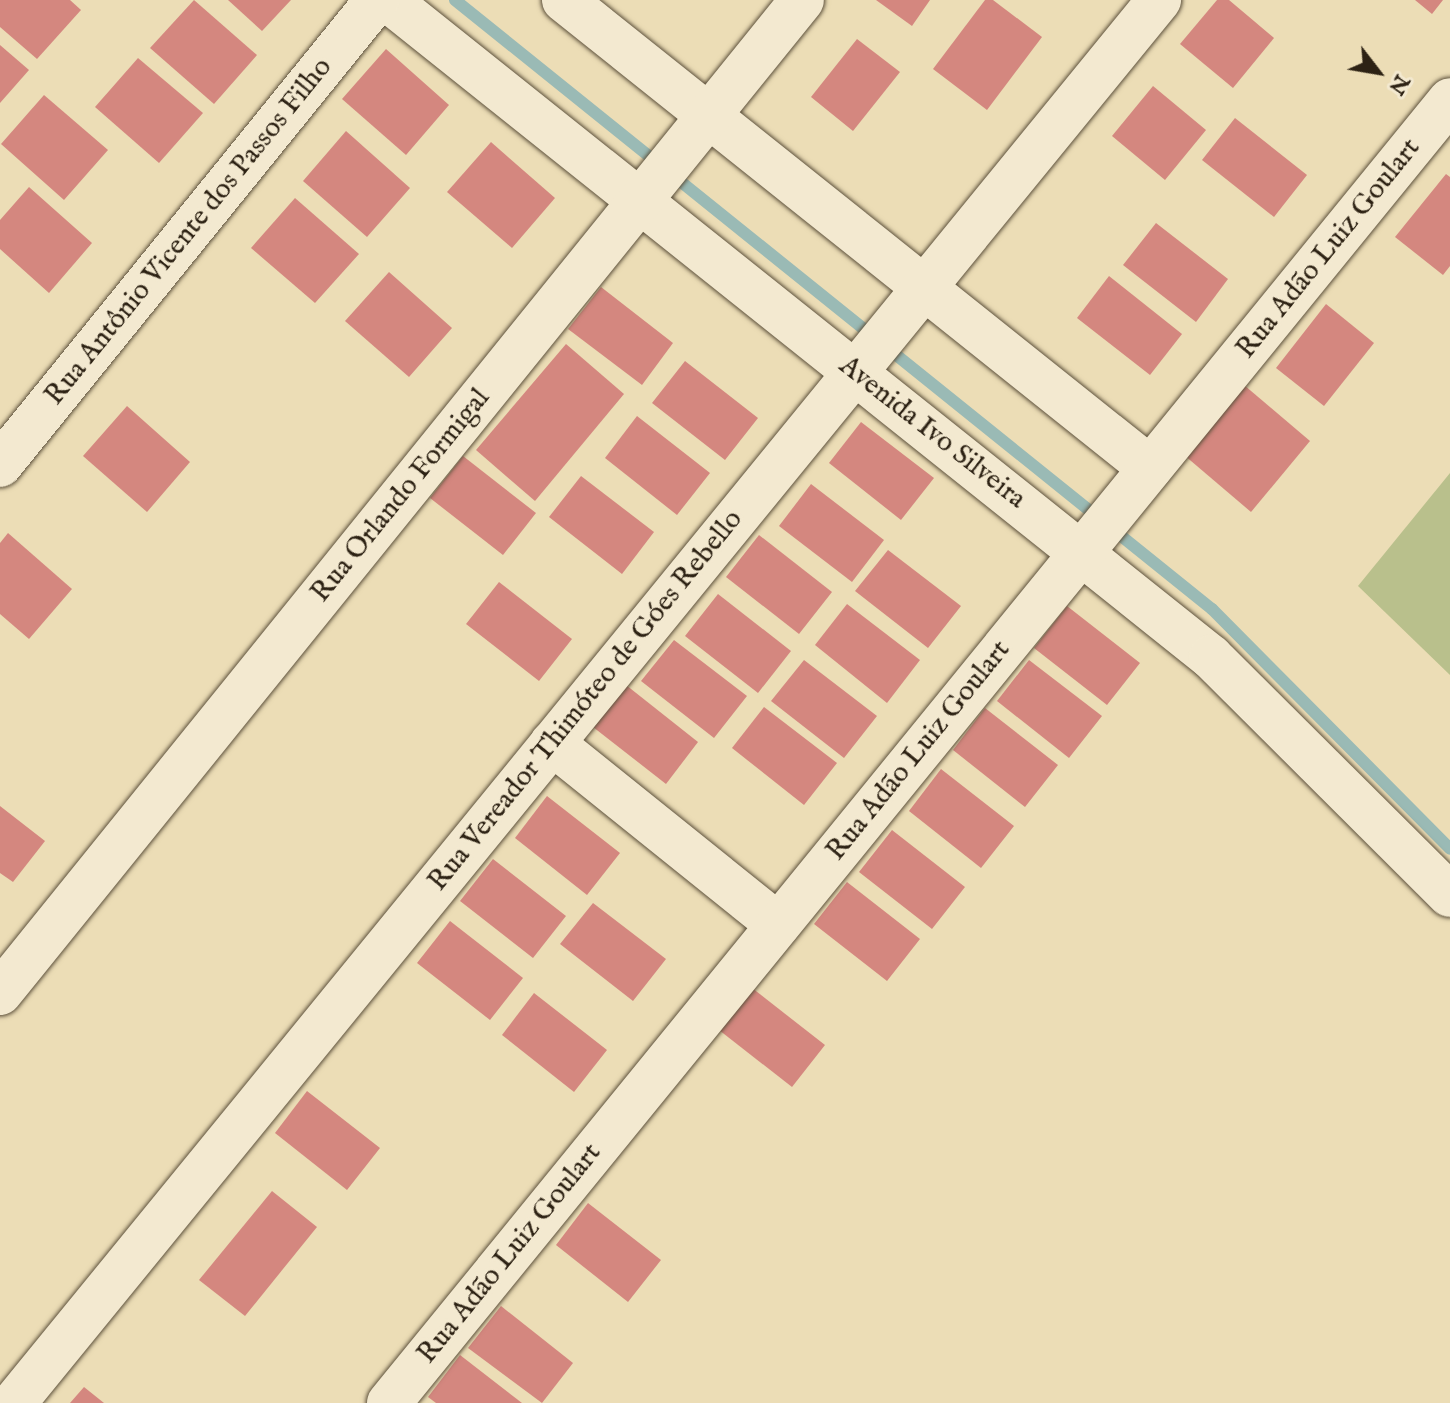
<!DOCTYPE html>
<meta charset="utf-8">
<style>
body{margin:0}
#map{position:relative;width:1450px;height:1403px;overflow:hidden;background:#ecddb6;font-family:"IM FELL English",serif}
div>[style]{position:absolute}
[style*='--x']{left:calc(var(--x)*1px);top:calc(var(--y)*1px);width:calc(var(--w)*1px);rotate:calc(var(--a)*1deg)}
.green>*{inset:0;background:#b9c08c}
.stream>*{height:12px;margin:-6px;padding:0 6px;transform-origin:6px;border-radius:6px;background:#9abab5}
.building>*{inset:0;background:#d4877f}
.roads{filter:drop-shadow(0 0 2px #5d513c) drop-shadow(0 0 2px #5d513c)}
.minor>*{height:44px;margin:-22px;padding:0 22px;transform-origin:22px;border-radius:22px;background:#f3e9d0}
span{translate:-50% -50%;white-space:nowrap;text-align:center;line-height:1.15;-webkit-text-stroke:7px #f3e9d0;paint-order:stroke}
.street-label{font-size:28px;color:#2d2214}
.north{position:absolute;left:1338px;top:32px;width:80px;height:80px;-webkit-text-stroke:6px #f3e9d0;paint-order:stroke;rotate:121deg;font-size:22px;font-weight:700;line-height:32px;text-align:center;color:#2d2214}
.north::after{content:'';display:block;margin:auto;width:28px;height:36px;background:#2d2214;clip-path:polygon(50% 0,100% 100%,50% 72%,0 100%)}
</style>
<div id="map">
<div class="green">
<i style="clip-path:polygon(1450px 473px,1450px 675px,1358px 586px)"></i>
</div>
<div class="stream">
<i style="--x:455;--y:0;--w:972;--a:38.82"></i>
<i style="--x:1212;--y:609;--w:338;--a:45.2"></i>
</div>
<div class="building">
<i style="clip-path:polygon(0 0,70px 0,81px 10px,37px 59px,0 27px)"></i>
<i style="clip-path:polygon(194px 0,257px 55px,214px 104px,150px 48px)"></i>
<i style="clip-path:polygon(228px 0,291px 0,262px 31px)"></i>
<i style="clip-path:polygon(876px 0,930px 0,912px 26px)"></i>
<i style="clip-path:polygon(985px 0,993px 0,1042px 37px,987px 110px,933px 69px)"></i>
<i style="clip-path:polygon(1217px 0,1229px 0,1274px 38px,1233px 88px,1180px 44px)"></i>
<i style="clip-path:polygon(1415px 0,1443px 0,1432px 14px)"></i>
<i style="clip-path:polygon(857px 39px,900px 72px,853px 131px,811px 97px)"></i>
<i style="clip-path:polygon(0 45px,29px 70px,0 103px)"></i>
<i style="clip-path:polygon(386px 49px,449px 105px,406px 155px,342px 99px)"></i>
<i style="clip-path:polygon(138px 58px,203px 113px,159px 163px,95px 107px)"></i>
<i style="clip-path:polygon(1153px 86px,1206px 130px,1165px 180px,1112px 136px)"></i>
<i style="clip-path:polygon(44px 95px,108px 150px,64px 200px,1px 144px)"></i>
<i style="clip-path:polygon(1235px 118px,1307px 175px,1274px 217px,1202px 160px)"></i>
<i style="clip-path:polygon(346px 131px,410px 188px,367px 237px,303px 181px)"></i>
<i style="clip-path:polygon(491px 142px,555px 198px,512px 248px,447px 192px)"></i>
<i style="clip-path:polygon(1446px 174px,1450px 177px,1450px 266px,1443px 275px,1395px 237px)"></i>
<i style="clip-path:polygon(29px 187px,92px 243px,49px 293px,0 249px,0 220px)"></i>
<i style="clip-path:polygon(295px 198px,359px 254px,315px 303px,251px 248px)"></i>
<i style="clip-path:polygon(1156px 223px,1228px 279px,1196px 322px,1123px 265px)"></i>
<i style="clip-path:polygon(389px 272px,452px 328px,409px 377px,345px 321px)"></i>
<i style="clip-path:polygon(1109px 276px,1182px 334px,1150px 375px,1077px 318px)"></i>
<i style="clip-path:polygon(601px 287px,673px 343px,642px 385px,568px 329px)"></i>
<i style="clip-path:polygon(1326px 304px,1374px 343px,1324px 406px,1276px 368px)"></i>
<i style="clip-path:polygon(566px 344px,624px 394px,535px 501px,476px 450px)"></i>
<i style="clip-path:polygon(685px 361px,758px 418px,725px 460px,652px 403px)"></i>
<i style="clip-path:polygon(1244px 385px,1310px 441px,1251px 512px,1184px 455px)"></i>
<i style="clip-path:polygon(127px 406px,190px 462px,147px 512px,83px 456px)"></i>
<i style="clip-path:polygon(637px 416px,710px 473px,677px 515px,605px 458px)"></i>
<i style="clip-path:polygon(861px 422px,934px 478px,901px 520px,829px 463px)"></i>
<i style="clip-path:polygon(463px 456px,536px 513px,503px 555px,430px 498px)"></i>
<i style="clip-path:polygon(581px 476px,654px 532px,622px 574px,549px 517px)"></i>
<i style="clip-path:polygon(811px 484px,884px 540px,852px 582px,779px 526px)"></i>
<i style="clip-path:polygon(8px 533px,72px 589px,29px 639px,0 614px,0 543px)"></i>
<i style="clip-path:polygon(759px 535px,832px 592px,799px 634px,726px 577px)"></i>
<i style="clip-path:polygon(888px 550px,961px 606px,928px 648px,855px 591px)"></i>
<i style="clip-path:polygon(499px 582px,572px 639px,539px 681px,466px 624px)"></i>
<i style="clip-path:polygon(718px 594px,791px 651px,758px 693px,685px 636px)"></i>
<i style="clip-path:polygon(847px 604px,920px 660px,887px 703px,815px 645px)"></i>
<i style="clip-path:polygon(1067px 606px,1140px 663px,1107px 705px,1034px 648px)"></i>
<i style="clip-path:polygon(674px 640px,747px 696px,714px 738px,641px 681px)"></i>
<i style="clip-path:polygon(804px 660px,877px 716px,844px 758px,771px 701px)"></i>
<i style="clip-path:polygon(1029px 660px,1102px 716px,1069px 758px,997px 701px)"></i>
<i style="clip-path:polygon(626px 685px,698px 742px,666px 784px,593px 727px)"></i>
<i style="clip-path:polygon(764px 707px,837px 763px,804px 805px,732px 748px)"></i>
<i style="clip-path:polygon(985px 708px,1058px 765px,1025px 807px,953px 750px)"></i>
<i style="clip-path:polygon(941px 769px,1014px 826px,981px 868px,909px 811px)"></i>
<i style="clip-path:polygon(547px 796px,620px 853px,587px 895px,515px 838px)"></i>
<i style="clip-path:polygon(0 806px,45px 841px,13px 882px,0 873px)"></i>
<i style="clip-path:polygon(892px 830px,965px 887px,932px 929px,859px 872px)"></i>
<i style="clip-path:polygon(493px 859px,566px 916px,533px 958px,460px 901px)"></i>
<i style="clip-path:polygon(847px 882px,920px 939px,887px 981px,814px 924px)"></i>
<i style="clip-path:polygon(593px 903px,666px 959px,633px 1001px,560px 944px)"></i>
<i style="clip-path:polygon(450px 921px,523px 978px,490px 1020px,417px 963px)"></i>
<i style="clip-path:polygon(752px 988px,825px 1045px,792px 1087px,719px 1030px)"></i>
<i style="clip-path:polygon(534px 993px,607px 1050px,574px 1092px,502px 1035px)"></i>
<i style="clip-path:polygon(307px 1091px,380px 1148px,347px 1190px,275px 1133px)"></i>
<i style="clip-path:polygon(272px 1191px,317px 1227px,245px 1316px,199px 1280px)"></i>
<i style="clip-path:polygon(588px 1203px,661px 1260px,628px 1302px,556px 1245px)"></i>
<i style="clip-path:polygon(501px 1306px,573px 1363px,542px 1403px,468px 1348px)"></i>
<i style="clip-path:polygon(460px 1355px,522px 1403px,436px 1403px,428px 1397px)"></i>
<i style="clip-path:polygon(84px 1387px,104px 1403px,70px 1403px)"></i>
</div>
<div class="roads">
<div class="minor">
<i style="--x:388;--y:0;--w:1053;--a:38.6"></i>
<i style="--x:1211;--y:657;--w:337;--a:44.9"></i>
<i style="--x:564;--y:0;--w:750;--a:38.61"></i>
<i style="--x:0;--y:465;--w:599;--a:-50.97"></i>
<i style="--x:552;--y:743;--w:290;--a:38.8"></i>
<i style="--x:0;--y:993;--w:1276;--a:-51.07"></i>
<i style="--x:14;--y:1403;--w:1811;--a:-50.78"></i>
<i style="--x:389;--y:1403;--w:1680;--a:-50.84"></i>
</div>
</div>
<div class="street-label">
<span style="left:189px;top:232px;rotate:-51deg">Rua Antônio Vicente dos Passos Filho</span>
<span style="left:1329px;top:249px;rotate:-51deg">Rua Adão Luiz Goulart</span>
<span style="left:932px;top:433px;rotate:38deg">Avenida Ivo Silveira</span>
<span style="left:401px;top:496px;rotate:-51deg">Rua Orlando Formigal</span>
<span style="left:586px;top:701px;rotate:-51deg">Rua Vereador Thimóteo de Góes Rebello</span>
<span style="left:919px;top:751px;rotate:-51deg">Rua Adão Luiz Goulart</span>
<span style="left:510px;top:1254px;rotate:-51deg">Rua Adão Luiz Goulart</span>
</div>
<div class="north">N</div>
</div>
